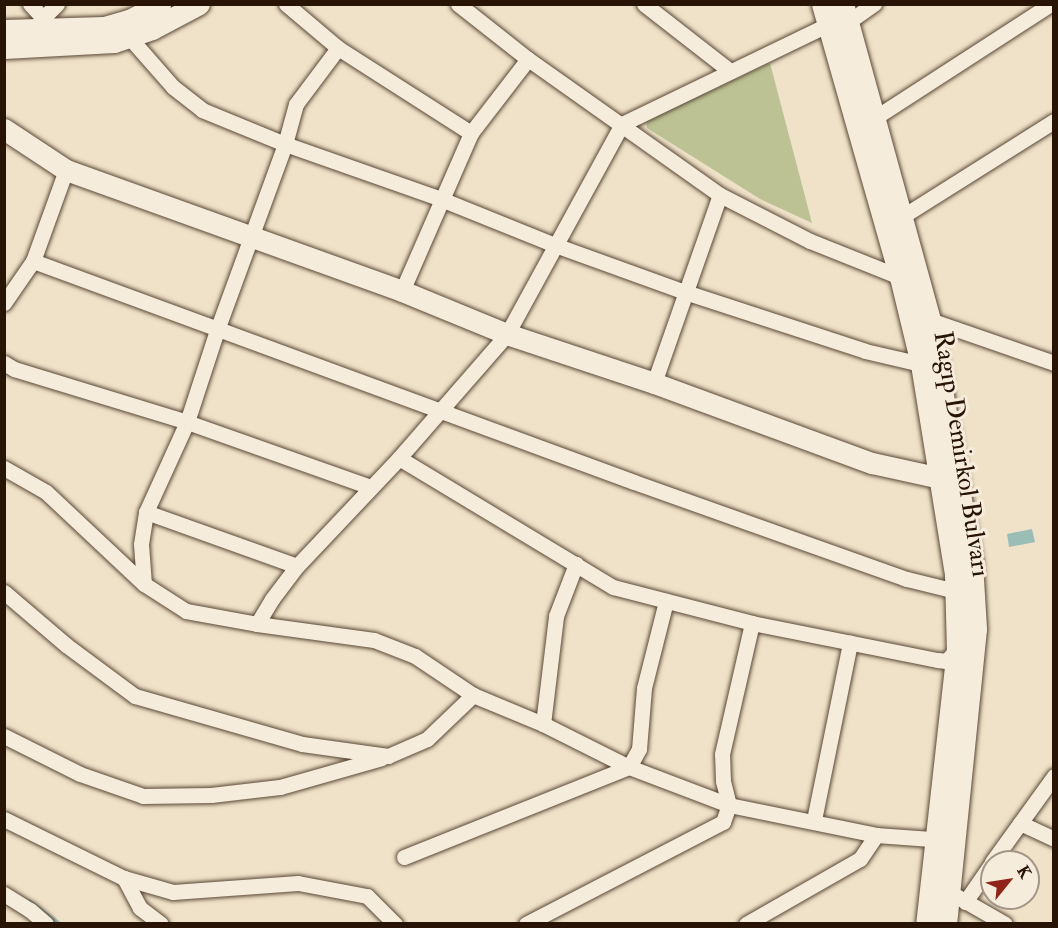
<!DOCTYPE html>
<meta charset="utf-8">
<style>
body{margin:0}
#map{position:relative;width:1058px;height:928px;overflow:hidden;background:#f0e2c9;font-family:"IM FELL Double Pica",serif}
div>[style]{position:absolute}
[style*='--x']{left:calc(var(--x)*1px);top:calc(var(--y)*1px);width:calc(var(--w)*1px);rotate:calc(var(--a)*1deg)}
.green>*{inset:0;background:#bdc294}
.water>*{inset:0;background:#9abeb6}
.stream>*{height:4px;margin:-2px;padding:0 2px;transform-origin:2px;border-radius:2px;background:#9abeb6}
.roads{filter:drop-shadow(0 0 2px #594835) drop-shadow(0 0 2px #594835)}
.street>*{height:15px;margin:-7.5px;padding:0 7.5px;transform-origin:7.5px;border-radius:7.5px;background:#f5ecdc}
.secondary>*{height:21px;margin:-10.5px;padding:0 10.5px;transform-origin:10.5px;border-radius:10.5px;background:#f5ecdc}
span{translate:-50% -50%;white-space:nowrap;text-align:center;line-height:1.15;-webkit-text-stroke:6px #f5ecdc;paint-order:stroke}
.street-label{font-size:26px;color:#271404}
.frame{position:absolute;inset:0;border:6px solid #271404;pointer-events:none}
.north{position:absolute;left:980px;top:850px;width:60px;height:60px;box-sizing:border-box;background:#f5ecdc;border:2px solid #a39686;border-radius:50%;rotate:60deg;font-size:16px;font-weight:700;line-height:24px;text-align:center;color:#271404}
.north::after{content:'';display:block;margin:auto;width:21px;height:27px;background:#8f2418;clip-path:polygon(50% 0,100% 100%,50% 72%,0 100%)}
</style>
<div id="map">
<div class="green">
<i style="clip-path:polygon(770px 63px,812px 223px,760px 199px,647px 128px,646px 121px)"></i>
</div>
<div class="water">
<i style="clip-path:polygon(1032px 529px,1035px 542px,1009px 547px,1007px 534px)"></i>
</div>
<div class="stream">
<i style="--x:29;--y:901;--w:38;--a:37"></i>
</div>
<div class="roads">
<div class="street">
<i style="--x:30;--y:4;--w:35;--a:47"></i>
<i style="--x:286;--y:4;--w:68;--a:40.2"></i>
<i style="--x:338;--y:48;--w:158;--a:32.6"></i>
<i style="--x:458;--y:4;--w:89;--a:38.2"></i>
<i style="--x:528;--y:59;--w:235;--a:35.3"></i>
<i style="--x:720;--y:195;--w:101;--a:27.1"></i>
<i style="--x:810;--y:241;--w:97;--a:21.8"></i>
<i style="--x:644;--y:4;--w:109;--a:37.9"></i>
<i style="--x:43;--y:18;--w:20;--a:-45"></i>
<i style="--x:848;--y:22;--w:32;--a:-35"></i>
<i style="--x:130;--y:38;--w:65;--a:48.7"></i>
<i style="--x:173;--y:87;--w:37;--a:38"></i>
<i style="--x:202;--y:110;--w:90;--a:22.3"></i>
<i style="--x:285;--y:144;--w:165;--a:19.4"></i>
<i style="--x:441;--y:199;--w:123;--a:22"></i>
<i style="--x:555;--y:245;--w:138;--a:19.9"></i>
<i style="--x:685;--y:292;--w:189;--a:18.1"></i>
<i style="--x:865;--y:351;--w:57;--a:13.1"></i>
<i style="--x:876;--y:117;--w:208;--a:-32.9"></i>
<i style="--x:903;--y:216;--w:178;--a:-32.2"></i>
<i style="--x:33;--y:261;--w:640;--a:20.19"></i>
<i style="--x:634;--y:482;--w:290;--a:19.6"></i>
<i style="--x:907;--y:579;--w:50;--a:13.8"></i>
<i style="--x:402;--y:291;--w:172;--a:-66.4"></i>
<i style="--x:471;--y:133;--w:93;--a:-52.4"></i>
<i style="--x:4;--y:303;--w:51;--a:-55.4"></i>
<i style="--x:33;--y:261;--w:97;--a:-70.1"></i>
<i style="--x:930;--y:320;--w:131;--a:19.1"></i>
<i style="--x:4;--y:363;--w:12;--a:31"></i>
<i style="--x:14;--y:369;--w:181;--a:17"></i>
<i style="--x:187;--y:422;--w:195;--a:19.5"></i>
<i style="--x:654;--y:383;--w:199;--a:-70.7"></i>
<i style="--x:399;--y:458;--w:250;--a:31.1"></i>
<i style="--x:613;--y:587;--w:144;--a:14.5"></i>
<i style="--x:752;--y:623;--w:190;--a:11.3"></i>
<i style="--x:938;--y:660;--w:8;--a:7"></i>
<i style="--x:946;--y:661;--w:16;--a:-47"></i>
<i style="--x:4;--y:468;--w:48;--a:29.7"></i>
<i style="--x:46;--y:492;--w:134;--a:43.2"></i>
<i style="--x:144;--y:584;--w:50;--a:32.7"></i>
<i style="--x:186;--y:611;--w:72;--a:10.4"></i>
<i style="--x:257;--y:624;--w:118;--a:7.8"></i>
<i style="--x:374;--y:640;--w:44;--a:21.3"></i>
<i style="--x:415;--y:656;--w:70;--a:33.9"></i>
<i style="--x:473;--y:695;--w:76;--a:22.5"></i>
<i style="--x:543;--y:724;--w:96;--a:26.6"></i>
<i style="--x:629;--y:767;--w:107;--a:20.8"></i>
<i style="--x:729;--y:805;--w:150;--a:11.5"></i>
<i style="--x:876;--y:835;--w:69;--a:4.1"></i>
<i style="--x:146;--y:512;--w:160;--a:19.7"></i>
<i style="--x:144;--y:584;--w:40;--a:-94.3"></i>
<i style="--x:141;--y:544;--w:32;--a:-81"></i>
<i style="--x:146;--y:512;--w:99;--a:-65.5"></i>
<i style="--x:187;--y:422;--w:97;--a:-71.9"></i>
<i style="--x:217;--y:330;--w:198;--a:-69.9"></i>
<i style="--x:285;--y:144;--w:41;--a:-74.6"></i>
<i style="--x:296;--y:104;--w:70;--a:-53.1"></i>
<i style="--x:4;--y:592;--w:82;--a:40.5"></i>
<i style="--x:66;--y:645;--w:86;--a:36.5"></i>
<i style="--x:135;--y:696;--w:174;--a:16"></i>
<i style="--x:302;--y:744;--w:87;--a:7.9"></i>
<i style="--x:388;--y:756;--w:43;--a:-23.6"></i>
<i style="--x:427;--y:739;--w:64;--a:-43.7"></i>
<i style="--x:257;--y:624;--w:29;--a:-59"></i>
<i style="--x:272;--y:599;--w:41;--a:-52.9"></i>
<i style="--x:297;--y:566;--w:149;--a:-46.6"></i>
<i style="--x:399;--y:458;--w:164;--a:-48.9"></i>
<i style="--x:507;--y:334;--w:239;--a:-61.3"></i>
<i style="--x:622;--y:124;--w:230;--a:-25.8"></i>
<i style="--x:543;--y:724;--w:109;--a:-83.1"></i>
<i style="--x:556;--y:616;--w:56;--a:-69"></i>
<i style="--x:4;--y:736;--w:85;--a:26.6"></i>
<i style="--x:80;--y:774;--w:67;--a:19.2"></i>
<i style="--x:143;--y:796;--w:68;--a:-0.8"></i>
<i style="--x:211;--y:795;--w:69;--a:-6.6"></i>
<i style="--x:280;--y:787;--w:106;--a:-15.9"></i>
<i style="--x:4;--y:819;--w:134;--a:26.2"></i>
<i style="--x:124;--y:878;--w:51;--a:15.9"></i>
<i style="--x:173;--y:892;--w:125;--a:-4.1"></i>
<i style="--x:298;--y:883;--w:70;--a:10.7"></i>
<i style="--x:367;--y:896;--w:40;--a:45"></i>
<i style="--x:814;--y:820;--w:181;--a:-78.5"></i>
<i style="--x:1020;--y:823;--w:38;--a:25"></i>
<i style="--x:404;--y:857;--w:242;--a:-21.8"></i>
<i style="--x:629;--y:767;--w:21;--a:-61"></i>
<i style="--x:639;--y:749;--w:61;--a:-85.3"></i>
<i style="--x:644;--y:688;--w:90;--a:-75.8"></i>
<i style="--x:992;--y:862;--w:106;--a:-54.2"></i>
<i style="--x:124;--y:878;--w:34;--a:62"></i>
<i style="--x:140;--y:908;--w:26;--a:37"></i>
<i style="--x:944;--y:889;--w:70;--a:29.8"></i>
<i style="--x:4;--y:894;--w:31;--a:32"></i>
<i style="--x:30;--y:910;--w:21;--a:41"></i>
<i style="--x:965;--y:902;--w:47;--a:-55.3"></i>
<i style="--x:526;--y:924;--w:222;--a:-27.4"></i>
<i style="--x:723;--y:822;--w:18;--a:-71"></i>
<i style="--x:729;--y:805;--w:25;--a:-104"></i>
<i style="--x:723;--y:781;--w:27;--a:-92"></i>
<i style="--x:722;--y:754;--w:134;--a:-77.1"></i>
<i style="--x:746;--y:924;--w:131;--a:-29.7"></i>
<i style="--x:860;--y:859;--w:29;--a:-56"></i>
</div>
<div class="secondary">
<i style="--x:822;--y:4;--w:284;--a:74.1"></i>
<i style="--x:900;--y:277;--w:89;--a:76.4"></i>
<i style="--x:921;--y:364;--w:214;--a:80.8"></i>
<i style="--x:955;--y:575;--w:74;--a:88.5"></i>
<i style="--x:957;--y:649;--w:277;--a:96.4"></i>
<i style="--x:843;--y:4;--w:328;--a:74.6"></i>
<i style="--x:930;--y:320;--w:247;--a:80.2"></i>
<i style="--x:972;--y:563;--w:66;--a:86.5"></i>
<i style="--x:976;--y:629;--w:297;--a:95.8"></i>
<i style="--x:4;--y:30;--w:100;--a:-1.7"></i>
<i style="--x:104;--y:27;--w:26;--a:-16"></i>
<i style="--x:129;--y:20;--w:35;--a:-27"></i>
<i style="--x:4;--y:48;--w:110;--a:-3.1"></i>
<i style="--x:114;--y:42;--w:40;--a:-18.9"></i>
<i style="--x:152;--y:29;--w:53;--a:-28"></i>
<i style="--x:4;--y:129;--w:74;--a:33.5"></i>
<i style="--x:66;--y:170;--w:357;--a:19.8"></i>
<i style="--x:402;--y:291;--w:113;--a:22.3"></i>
<i style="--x:507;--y:334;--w:155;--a:18.4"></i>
<i style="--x:654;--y:383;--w:232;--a:20.2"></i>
<i style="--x:872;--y:463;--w:70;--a:12.4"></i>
</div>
</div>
<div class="street-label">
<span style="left:961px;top:454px;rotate:81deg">Ragıp Demirkol Bulvarı</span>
</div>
<div class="frame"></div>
<div class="north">K</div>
</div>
